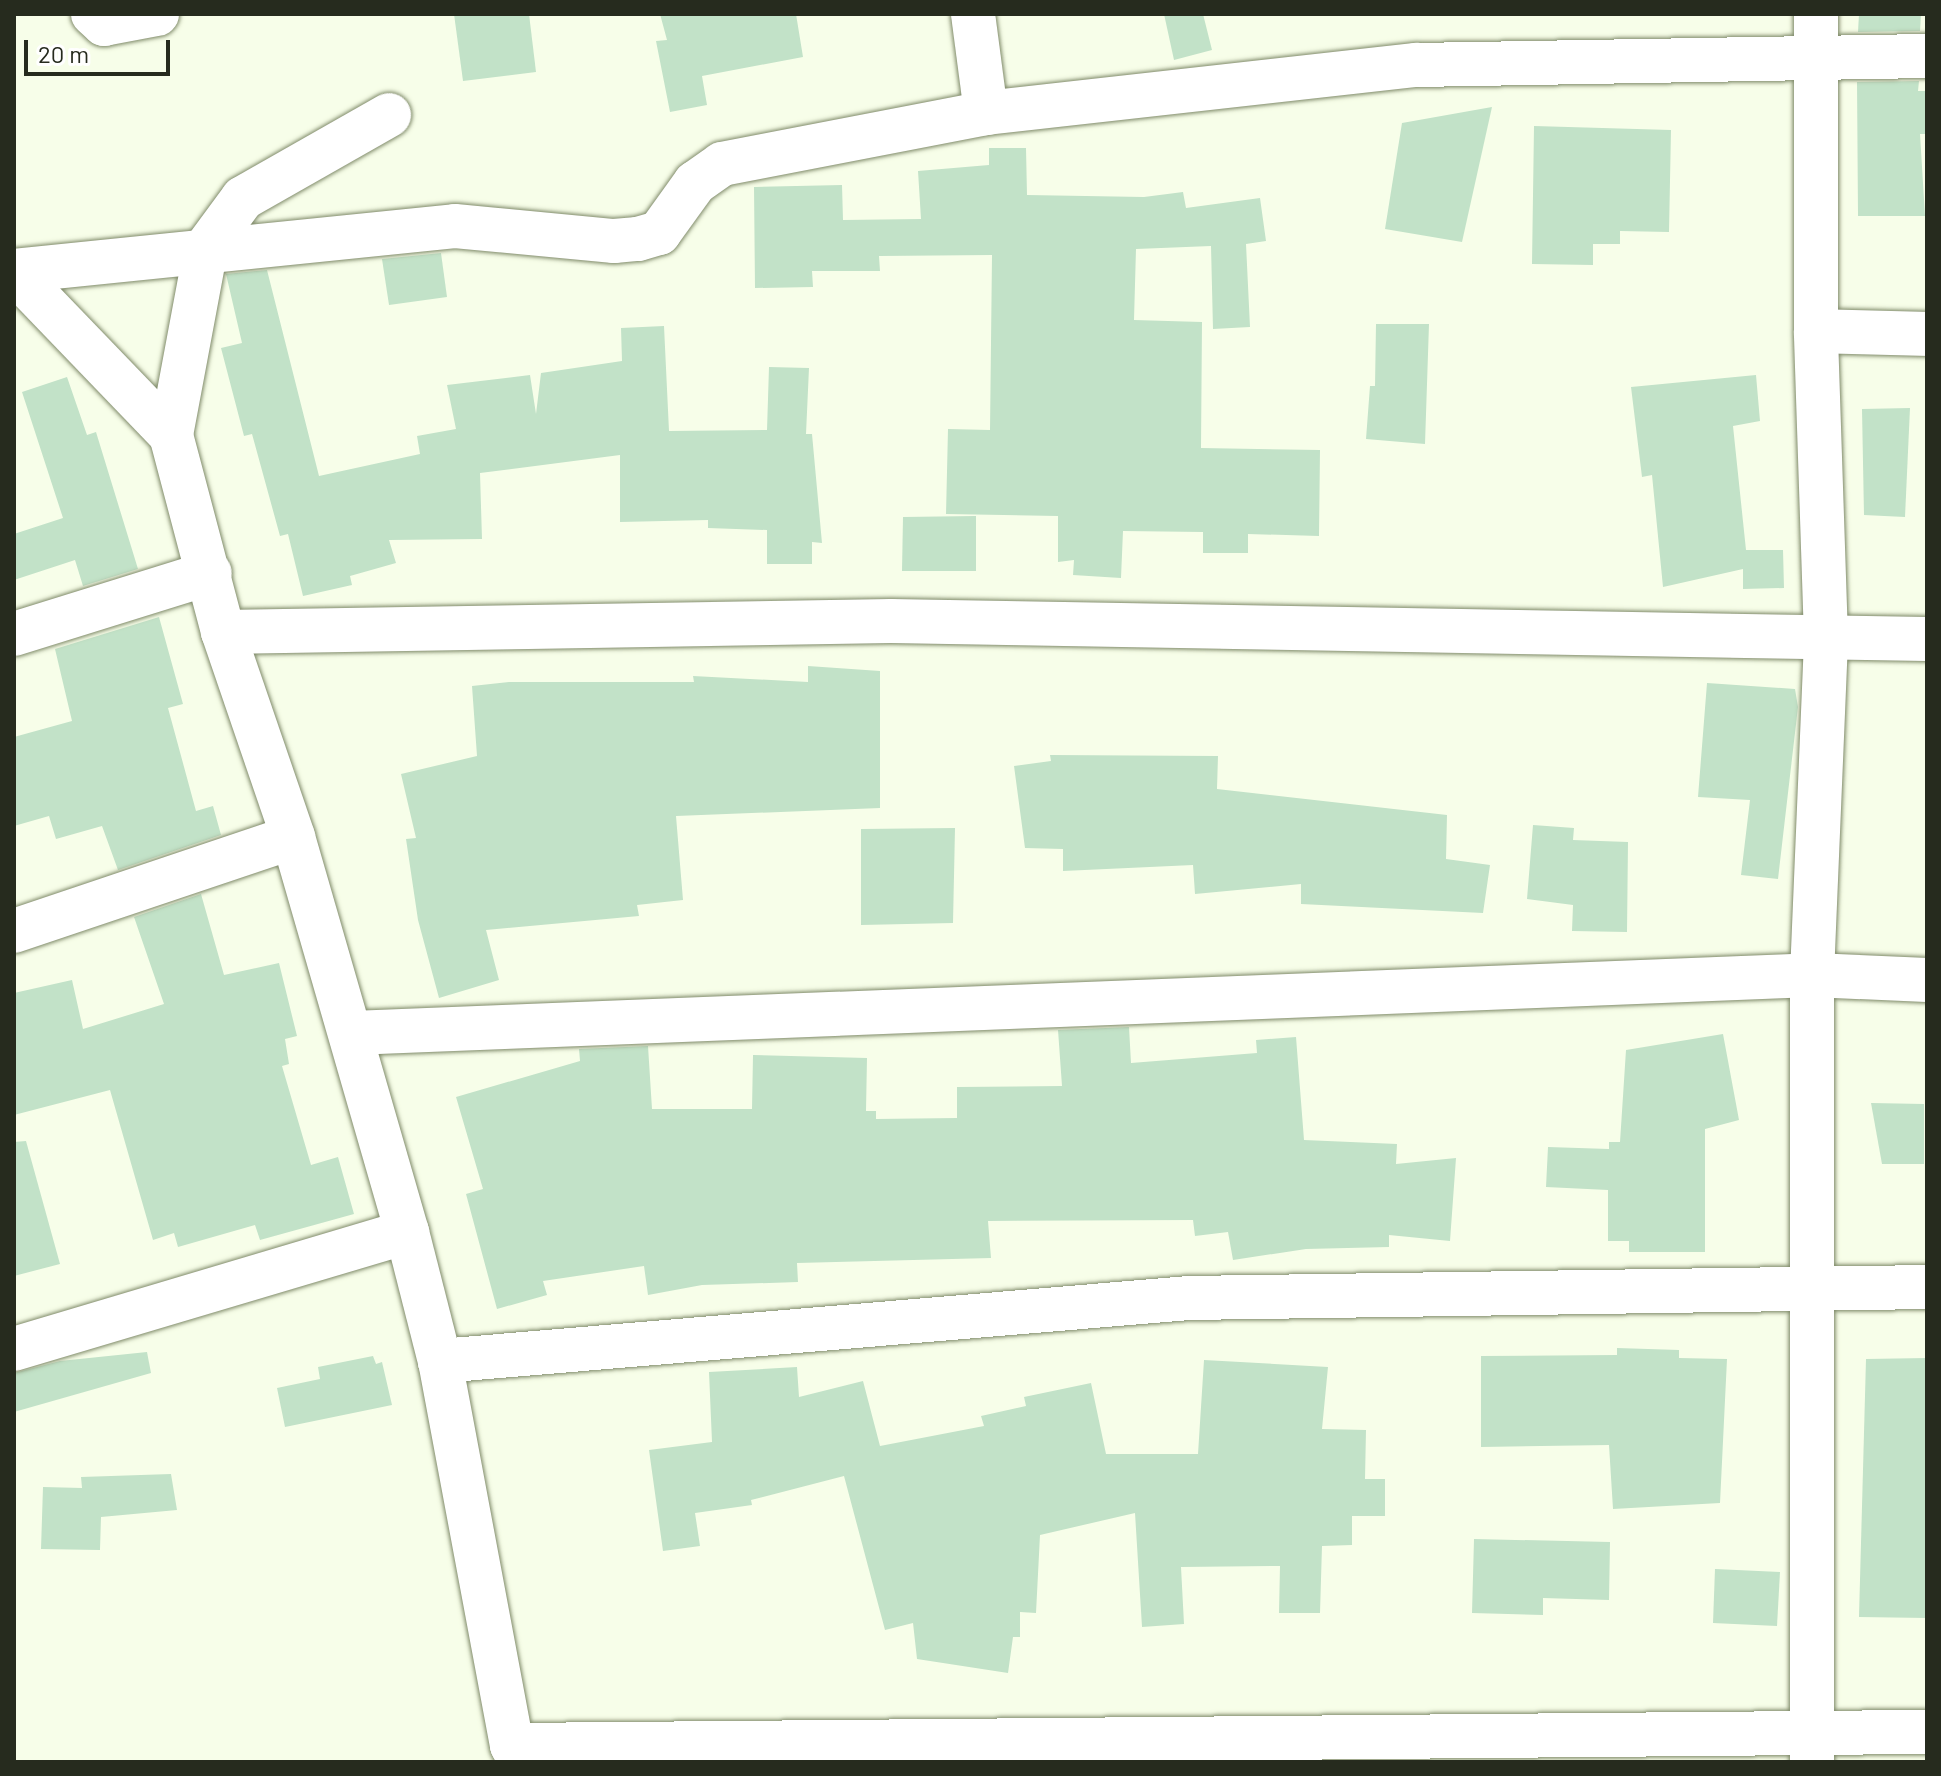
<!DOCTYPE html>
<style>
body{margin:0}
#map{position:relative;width:1941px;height:1776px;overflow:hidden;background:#f7fee9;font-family:Barlow,sans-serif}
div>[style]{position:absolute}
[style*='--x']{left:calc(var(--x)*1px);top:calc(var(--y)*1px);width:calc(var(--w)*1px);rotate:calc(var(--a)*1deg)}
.building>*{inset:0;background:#c2e2c8}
.roads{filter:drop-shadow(0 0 2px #808b6a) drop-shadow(0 0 2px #808b6a)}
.minor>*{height:44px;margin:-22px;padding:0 22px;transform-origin:22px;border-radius:22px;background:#fff}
.tertiary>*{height:44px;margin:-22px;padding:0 22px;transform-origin:22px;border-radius:22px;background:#fff}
span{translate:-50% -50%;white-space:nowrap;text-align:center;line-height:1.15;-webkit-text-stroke:8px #fff;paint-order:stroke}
.frame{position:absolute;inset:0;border:16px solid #262b1e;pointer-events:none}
.scale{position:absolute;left:24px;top:40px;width:146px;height:36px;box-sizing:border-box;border:4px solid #262b1e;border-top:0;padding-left:10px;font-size:24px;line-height:28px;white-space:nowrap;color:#262b1e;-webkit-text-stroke:6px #fff;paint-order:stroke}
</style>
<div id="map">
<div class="building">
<i style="clip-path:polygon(454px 14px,529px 14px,536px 72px,463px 81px)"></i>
<i style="clip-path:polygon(660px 14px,796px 14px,803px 57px,702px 76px,707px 105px,670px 112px,656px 41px,667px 40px)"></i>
<i style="clip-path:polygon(1164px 14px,1203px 14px,1212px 50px,1174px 60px)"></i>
<i style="clip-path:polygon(1859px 14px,1921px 14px,1920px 31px,1858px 32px)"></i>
<i style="clip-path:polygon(1919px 81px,1918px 91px,1927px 91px,1927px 134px,1920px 134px,1925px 216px,1858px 216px,1857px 82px)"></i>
<i style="clip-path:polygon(1492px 107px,1462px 242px,1385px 229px,1402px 123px)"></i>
<i style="clip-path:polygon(1534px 126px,1671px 130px,1669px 232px,1620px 231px,1620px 244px,1593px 244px,1593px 265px,1532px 264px)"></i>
<i style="clip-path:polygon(989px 148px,1026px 148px,1027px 195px,1144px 197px,1183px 192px,1186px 208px,1260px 198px,1266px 241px,1246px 244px,1250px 327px,1213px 329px,1211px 246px,1136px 249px,1134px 320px,1202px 322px,1201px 448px,1320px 450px,1319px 536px,1248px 534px,1248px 553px,1203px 553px,1203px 532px,1123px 531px,1121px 578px,1073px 575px,1074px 560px,1058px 562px,1058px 516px,946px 514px,948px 429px,990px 430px,992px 255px,879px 256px,880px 271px,812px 271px,813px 287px,755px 288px,754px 187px,842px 185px,843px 220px,921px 219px,918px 171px,989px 165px)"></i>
<i style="clip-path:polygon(441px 253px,447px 297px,389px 305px,382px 259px)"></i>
<i style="clip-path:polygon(267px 270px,319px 476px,420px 454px,417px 436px,456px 429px,447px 385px,530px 375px,536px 414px,541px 373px,622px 361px,621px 328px,664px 326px,669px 431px,767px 430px,769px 367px,809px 368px,806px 434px,812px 434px,822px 543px,812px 542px,812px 564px,767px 564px,767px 530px,708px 528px,708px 520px,620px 522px,620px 455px,480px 473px,482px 539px,389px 540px,396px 563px,350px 576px,352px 585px,303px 596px,288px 534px,280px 536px,252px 434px,244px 436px,221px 348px,242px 343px,226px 274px)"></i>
<i style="clip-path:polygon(1376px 324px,1429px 324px,1425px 444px,1366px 439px,1370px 386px,1375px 386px)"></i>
<i style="clip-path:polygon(1756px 375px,1760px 421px,1733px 426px,1746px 550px,1783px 550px,1784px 588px,1743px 589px,1743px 569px,1663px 587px,1652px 475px,1642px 477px,1631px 387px)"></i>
<i style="clip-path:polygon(67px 377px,87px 435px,96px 432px,138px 569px,83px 586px,75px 560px,14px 580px,14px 534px,63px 518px,22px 392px)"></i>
<i style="clip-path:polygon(1910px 408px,1905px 517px,1864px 515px,1862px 409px)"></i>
<i style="clip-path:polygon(976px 516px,976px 571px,902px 571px,903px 517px)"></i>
<i style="clip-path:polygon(159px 617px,183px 704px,168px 708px,196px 811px,213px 806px,221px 835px,118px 870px,102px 826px,56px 839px,49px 816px,14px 826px,14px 737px,72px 721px,55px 649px)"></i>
<i style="clip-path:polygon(808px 666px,880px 671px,880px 808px,676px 816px,683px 900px,637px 905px,639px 916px,486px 930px,499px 980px,439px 998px,418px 920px,406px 839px,416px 838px,401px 774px,477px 756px,472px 686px,509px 682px,694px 682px,693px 676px,808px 682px)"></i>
<i style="clip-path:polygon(1707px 683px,1795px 689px,1798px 707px,1778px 879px,1741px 875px,1750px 800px,1698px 797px)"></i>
<i style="clip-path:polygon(1050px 755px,1218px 756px,1217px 789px,1447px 815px,1446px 859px,1490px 865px,1483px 913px,1301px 904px,1301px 884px,1195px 894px,1193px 865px,1063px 871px,1063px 849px,1025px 848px,1014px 766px,1051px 761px)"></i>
<i style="clip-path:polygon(1533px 825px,1574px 828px,1573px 840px,1628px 842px,1627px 932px,1572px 931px,1573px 905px,1527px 899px)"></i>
<i style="clip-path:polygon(955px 828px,953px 923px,861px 925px,861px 829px)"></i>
<i style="clip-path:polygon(201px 894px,224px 975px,279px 963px,297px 1036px,285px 1039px,289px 1064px,282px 1066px,311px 1165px,338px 1157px,354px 1214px,260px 1240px,255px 1225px,178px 1247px,174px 1233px,153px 1240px,110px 1090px,14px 1115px,14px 993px,72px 980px,83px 1029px,164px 1004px,134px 917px)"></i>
<i style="clip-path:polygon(1129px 1027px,1131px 1063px,1257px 1053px,1256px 1040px,1296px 1037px,1304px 1140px,1397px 1144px,1396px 1164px,1456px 1158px,1450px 1241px,1389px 1235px,1389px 1247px,1306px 1249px,1233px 1260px,1228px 1232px,1195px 1236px,1193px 1220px,988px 1221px,991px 1258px,797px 1263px,798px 1282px,702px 1285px,648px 1295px,644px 1266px,543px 1281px,547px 1295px,497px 1309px,466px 1194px,483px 1189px,456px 1097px,580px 1061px,579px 1049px,648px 1046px,652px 1109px,752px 1109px,753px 1055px,867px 1058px,866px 1111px,876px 1111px,876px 1119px,957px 1118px,957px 1087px,1062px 1086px,1058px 1030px)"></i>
<i style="clip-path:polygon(1723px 1034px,1739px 1120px,1705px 1129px,1705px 1252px,1629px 1252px,1629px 1241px,1608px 1241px,1608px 1190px,1546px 1187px,1548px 1147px,1609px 1149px,1609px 1142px,1620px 1142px,1626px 1050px)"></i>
<i style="clip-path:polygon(1871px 1103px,1924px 1104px,1924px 1164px,1882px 1164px)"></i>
<i style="clip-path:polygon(26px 1141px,60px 1264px,14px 1276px,14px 1142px)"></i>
<i style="clip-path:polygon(1617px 1348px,1679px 1350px,1679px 1358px,1727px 1359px,1720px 1503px,1613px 1509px,1609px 1445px,1481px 1447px,1481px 1356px,1617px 1355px)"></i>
<i style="clip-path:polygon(147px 1352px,151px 1373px,14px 1412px,14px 1373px,60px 1361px)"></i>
<i style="clip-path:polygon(373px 1356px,376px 1364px,382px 1362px,392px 1405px,285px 1427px,277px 1388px,320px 1379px,318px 1367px)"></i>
<i style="clip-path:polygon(1927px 1358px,1927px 1618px,1859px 1617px,1866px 1359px)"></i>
<i style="clip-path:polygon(1204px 1360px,1328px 1367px,1322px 1429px,1366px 1430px,1365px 1479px,1385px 1479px,1385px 1516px,1352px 1516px,1352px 1545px,1322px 1546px,1320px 1613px,1279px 1613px,1280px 1566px,1181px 1567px,1184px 1624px,1142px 1627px,1135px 1513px,1040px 1535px,1036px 1613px,1020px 1612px,1020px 1637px,1013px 1637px,1008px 1673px,917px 1659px,913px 1623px,885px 1630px,844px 1476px,751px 1500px,752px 1505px,695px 1513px,700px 1546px,663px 1551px,649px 1450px,712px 1442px,709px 1372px,797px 1367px,799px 1397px,863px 1381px,880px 1446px,984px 1426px,981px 1416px,1026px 1406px,1024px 1397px,1091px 1383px,1106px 1454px,1198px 1454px)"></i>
<i style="clip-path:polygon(171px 1474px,177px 1510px,101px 1517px,100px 1550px,41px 1549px,43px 1487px,82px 1488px,81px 1477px)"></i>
<i style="clip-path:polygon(1474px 1539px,1610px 1542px,1609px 1600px,1543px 1598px,1543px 1615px,1472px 1613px)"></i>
<i style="clip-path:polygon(1715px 1569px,1780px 1572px,1777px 1626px,1713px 1623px)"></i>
</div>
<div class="roads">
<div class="minor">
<i style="--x:93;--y:14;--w:15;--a:42"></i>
<i style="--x:104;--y:24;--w:54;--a:-10.7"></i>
<i style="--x:973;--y:14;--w:100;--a:82.5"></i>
<i style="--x:14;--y:271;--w:443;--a:-5.8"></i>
<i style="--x:455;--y:226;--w:160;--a:5.4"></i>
<i style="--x:614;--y:241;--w:24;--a:-5"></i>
<i style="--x:638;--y:239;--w:22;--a:-16"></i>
<i style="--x:659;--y:233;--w:62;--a:-54.2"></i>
<i style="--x:695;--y:183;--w:33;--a:-35"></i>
<i style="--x:722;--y:164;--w:269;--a:-10.9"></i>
<i style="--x:986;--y:113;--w:433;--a:-6.4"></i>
<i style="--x:1416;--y:65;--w:511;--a:-1.01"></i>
<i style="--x:14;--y:272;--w:226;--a:46.1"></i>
<i style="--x:171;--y:435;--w:204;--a:75.2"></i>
<i style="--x:223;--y:632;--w:217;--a:71.1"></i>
<i style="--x:293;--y:837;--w:411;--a:73.9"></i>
<i style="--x:407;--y:1232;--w:133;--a:75.7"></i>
<i style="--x:440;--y:1361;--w:391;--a:79.4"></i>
<i style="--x:512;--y:1745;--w:19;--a:65"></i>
<i style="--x:1816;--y:331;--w:111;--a:1.5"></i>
<i style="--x:171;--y:435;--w:190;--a:-79.4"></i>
<i style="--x:206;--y:248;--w:62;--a:-53.5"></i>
<i style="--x:243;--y:198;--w:168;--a:-29.6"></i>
<i style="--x:223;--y:632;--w:668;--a:-0.94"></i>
<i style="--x:891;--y:621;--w:1036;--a:1"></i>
<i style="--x:14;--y:634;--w:205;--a:-17.3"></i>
<i style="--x:14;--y:931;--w:294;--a:-18.6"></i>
<i style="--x:352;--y:1033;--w:1461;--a:-2.27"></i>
<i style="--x:1812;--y:975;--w:115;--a:2.5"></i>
<i style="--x:14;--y:1349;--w:410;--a:-16.6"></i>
<i style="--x:440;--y:1361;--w:751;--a:-4.81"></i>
<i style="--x:1188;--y:1298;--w:739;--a:-0.85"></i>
<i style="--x:1812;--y:1762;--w:787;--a:-90"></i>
<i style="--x:1812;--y:975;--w:337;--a:-87.6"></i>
<i style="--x:1826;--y:638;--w:307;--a:-91.9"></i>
<i style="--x:1816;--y:331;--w:317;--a:-90"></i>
</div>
<div class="tertiary">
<i style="--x:512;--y:1745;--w:1415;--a:-0.53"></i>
</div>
</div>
<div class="frame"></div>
<div class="scale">20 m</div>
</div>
